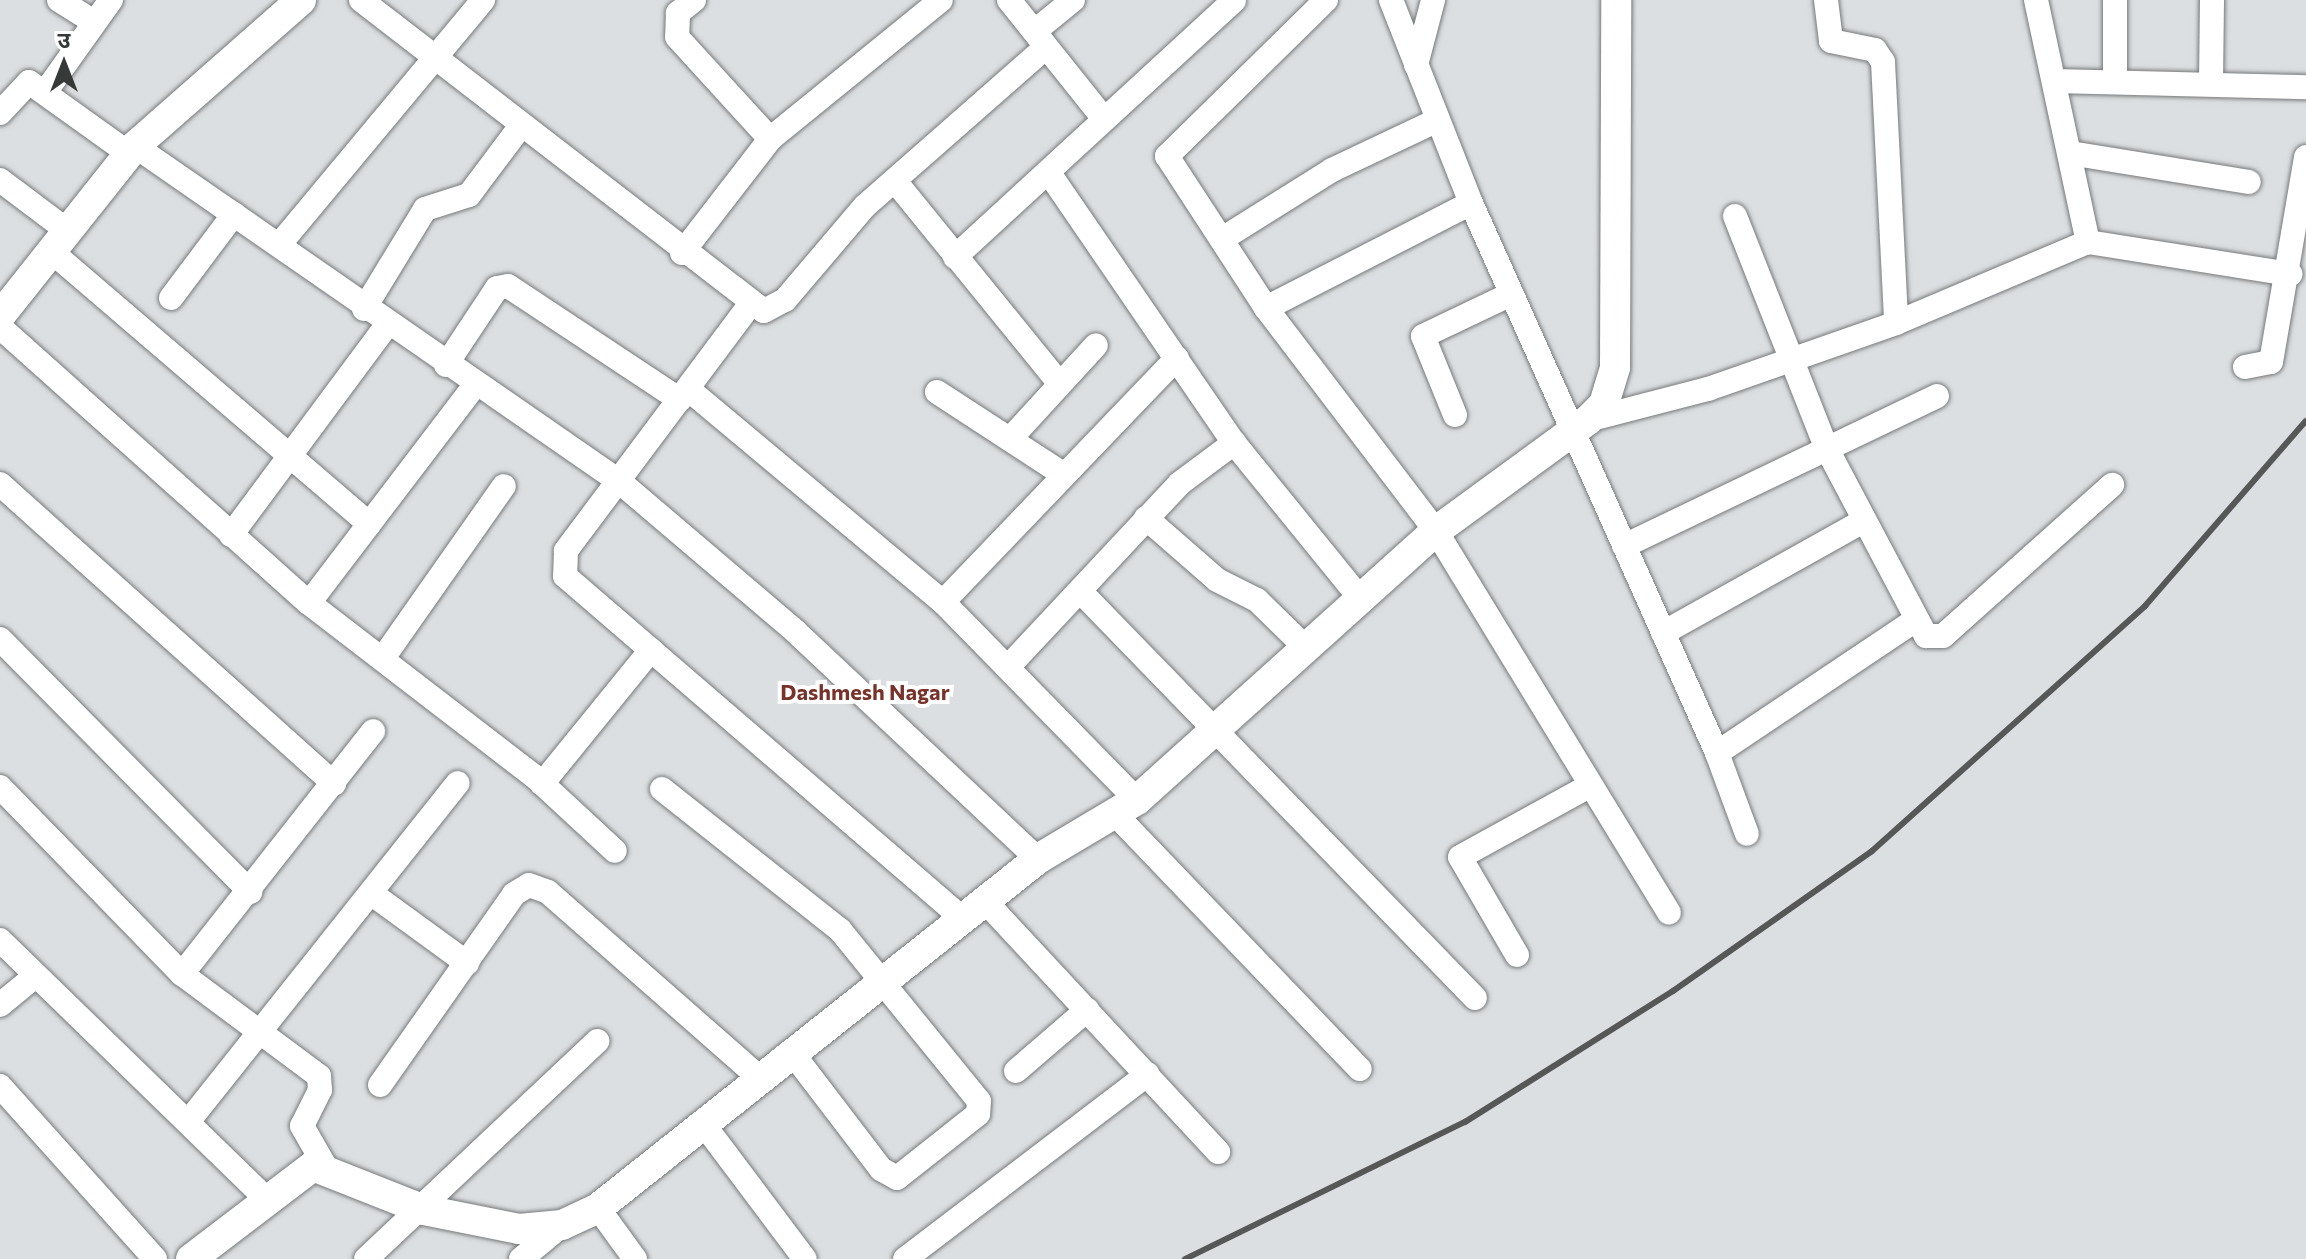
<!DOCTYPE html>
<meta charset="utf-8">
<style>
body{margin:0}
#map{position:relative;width:2306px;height:1259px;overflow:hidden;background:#dcdfe1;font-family:Commissioner,"Noto Sans Devanagari",sans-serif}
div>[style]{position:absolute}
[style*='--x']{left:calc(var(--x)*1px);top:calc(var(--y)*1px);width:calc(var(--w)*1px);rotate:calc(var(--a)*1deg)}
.roads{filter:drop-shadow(0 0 2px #77797b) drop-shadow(0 0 2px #77797b)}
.minor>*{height:24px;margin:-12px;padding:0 12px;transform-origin:12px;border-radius:12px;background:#fff}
.tertiary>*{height:30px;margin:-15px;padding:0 15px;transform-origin:15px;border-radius:15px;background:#fff}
.rail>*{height:6px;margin:-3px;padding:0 3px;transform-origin:3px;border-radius:3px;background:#565858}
span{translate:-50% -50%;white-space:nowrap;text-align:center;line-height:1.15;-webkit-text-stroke:8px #fff;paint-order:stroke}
.neighbourhood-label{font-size:22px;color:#783229;font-weight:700}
.north{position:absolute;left:24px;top:24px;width:80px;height:80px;-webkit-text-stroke:6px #fff;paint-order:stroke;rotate:0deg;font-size:22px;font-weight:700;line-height:32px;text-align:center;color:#373838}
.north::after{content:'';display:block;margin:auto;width:28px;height:36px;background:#373838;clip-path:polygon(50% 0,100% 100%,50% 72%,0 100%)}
</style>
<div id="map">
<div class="roads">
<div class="minor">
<i style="--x:59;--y:0;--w:41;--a:32.2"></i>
<i style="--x:361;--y:0;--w:509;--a:37.66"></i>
<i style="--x:764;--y:311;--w:24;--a:-28"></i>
<i style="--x:785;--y:300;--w:123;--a:-49.6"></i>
<i style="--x:865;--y:206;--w:241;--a:-41.3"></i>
<i style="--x:694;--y:0;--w:21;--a:141"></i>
<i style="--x:678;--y:13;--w:24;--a:92"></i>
<i style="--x:677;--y:37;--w:138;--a:47.6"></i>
<i style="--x:1009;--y:0;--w:152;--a:51.4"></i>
<i style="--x:1326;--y:0;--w:223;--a:135.5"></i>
<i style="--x:1167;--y:156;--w:181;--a:56.9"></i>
<i style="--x:1266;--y:308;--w:280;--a:52.7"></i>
<i style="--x:1436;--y:531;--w:447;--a:58.6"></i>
<i style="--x:1391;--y:0;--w:218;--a:68.5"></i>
<i style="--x:1471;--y:203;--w:603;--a:65.9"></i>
<i style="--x:1717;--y:753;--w:86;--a:69.7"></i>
<i style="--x:1826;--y:0;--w:41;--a:83"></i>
<i style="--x:1831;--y:41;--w:45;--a:11.6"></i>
<i style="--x:1875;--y:50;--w:14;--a:56"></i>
<i style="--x:1883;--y:62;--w:261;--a:87.1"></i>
<i style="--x:2036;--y:0;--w:248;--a:77.9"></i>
<i style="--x:1035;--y:31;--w:49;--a:-39.2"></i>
<i style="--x:1416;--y:65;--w:67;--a:-75.3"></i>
<i style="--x:2115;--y:78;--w:78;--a:-90"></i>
<i style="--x:2056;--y:81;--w:250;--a:1.4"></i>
<i style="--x:2211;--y:82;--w:82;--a:-89.3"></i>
<i style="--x:46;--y:91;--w:112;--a:-54.5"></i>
<i style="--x:0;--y:113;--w:42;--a:-46.9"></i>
<i style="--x:29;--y:82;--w:122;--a:35.6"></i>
<i style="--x:135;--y:146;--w:590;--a:34.71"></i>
<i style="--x:620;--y:482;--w:231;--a:40.4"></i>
<i style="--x:796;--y:632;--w:332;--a:43.2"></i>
<i style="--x:2070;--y:153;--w:181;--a:9.2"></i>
<i style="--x:1049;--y:173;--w:327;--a:55.6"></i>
<i style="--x:1234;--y:443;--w:198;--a:50.9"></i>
<i style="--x:0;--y:180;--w:85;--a:36.9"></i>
<i style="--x:895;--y:181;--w:260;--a:50.9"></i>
<i style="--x:1735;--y:216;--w:248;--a:68.5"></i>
<i style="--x:1826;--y:447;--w:214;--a:62.1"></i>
<i style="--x:1926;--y:636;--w:17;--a:0"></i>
<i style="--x:1943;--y:636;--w:227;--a:-41.8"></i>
<i style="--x:1222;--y:239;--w:130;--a:-32.1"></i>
<i style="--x:1332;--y:170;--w:117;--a:-25.3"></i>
<i style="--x:279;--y:245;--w:319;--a:-50.2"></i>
<i style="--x:52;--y:252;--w:418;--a:40.6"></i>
<i style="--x:682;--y:253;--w:144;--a:-52.3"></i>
<i style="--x:770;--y:139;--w:220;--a:-39.1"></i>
<i style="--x:955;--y:257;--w:379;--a:-42.6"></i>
<i style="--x:171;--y:298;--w:105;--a:-53.1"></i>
<i style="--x:749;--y:306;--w:306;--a:126.8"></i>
<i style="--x:566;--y:551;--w:25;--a:92"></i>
<i style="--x:565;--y:576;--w:524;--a:40.74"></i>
<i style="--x:1266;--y:308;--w:230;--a:-27.1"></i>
<i style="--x:364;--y:309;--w:117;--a:-58.6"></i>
<i style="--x:425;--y:209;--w:46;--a:-17.7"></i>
<i style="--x:469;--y:195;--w:85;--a:-53.1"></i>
<i style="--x:0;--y:327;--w:414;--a:41.8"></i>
<i style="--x:309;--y:603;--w:284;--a:37.6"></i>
<i style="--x:534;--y:776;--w:110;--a:42.8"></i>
<i style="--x:446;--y:365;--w:92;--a:-56.5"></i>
<i style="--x:497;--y:288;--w:11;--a:-10"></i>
<i style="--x:508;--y:286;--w:206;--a:33.5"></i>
<i style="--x:2245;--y:367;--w:26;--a:-11"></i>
<i style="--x:2271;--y:362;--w:208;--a:-80.3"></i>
<i style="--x:688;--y:389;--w:332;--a:39.9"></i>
<i style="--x:943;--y:602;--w:277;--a:45.6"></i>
<i style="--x:937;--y:392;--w:150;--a:33.1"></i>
<i style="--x:1455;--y:415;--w:85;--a:-112.1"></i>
<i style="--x:1423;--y:336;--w:98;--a:-25.5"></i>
<i style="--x:1588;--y:420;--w:124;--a:-14.5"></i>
<i style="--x:1708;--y:389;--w:199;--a:-19.3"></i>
<i style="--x:1896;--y:323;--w:208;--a:-22.9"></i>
<i style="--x:2088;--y:242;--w:205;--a:9"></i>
<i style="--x:1010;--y:439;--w:127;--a:-47.5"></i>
<i style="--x:0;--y:484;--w:449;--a:41.9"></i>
<i style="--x:1146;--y:518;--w:94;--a:41.1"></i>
<i style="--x:1217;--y:580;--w:45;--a:26.6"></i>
<i style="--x:1257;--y:600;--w:64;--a:44.4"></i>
<i style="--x:231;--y:535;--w:262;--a:-53.4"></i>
<i style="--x:1624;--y:546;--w:347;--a:-25.6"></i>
<i style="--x:1080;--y:591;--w:567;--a:45.86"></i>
<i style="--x:943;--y:602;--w:338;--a:-46.2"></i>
<i style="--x:309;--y:603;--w:275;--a:-52.7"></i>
<i style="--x:1663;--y:633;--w:229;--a:-29.2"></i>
<i style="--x:0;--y:639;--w:356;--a:45.3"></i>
<i style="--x:383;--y:658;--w:210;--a:-54.9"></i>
<i style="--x:1008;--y:667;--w:250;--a:-46.9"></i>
<i style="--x:1179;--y:484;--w:69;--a:-36.7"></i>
<i style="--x:1717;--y:753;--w:239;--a:-33.8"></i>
<i style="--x:542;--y:784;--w:173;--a:-50.9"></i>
<i style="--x:0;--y:787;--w:261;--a:45.8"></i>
<i style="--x:182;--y:974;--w:171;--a:36.7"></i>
<i style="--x:319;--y:1076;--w:14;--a:86"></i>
<i style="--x:320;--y:1090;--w:40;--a:116.6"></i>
<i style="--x:302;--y:1126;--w:46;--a:60.1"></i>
<i style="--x:662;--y:789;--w:227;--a:38.4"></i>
<i style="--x:840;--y:930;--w:220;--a:50.9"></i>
<i style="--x:979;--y:1101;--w:13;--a:94"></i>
<i style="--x:978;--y:1114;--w:103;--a:141.7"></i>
<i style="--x:897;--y:1178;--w:18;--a:-151"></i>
<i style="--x:881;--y:1169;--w:145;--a:-127.4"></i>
<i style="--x:1116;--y:815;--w:352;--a:46.2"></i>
<i style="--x:375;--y:896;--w:114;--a:36.1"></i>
<i style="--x:984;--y:900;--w:344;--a:47.1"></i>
<i style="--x:0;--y:940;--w:371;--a:44.2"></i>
<i style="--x:1517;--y:955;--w:113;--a:-120.2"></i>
<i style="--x:1460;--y:857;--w:149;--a:-28.8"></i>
<i style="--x:182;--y:974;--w:309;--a:-51.8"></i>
<i style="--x:0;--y:1005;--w:44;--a:-39.5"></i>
<i style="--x:1016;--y:1071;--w:94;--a:-40.7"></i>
<i style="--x:380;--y:1085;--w:233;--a:-54.9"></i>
<i style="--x:514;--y:894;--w:17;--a:-31"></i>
<i style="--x:529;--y:885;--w:20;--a:20"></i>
<i style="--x:548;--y:892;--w:282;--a:41.3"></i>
<i style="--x:0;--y:1086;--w:232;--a:48.1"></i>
<i style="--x:188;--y:1122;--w:433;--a:-51.5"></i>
<i style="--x:705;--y:1126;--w:166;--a:53.1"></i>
<i style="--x:598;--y:1208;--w:63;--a:54"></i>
<i style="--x:366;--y:1259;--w:318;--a:-43.3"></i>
<i style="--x:521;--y:1259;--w:53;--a:-39.7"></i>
<i style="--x:905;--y:1259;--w:305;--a:-37.3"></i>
</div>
<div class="tertiary">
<i style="--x:0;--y:316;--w:217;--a:-51.5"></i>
<i style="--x:135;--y:146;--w:221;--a:-41.3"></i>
<i style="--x:191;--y:1259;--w:153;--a:-37.3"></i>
<i style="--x:313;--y:1166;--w:119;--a:21.6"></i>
<i style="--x:424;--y:1210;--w:97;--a:11.3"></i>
<i style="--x:519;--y:1229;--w:43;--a:-5.3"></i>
<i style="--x:562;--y:1225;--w:40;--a:-25"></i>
<i style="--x:598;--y:1208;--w:562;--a:-38.42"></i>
<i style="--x:1038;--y:859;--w:115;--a:-30.8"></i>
<i style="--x:1137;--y:800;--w:402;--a:-42"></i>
<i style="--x:1436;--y:531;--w:188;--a:-36.1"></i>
<i style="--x:1588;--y:420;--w:23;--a:-45"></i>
<i style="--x:1604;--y:404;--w:38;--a:-73"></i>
<i style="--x:1615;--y:368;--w:368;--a:-89.8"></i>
</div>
</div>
<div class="rail">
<i style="--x:1185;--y:1259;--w:312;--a:-26.1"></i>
<i style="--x:1465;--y:1122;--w:246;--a:-32.2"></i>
<i style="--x:1673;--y:991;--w:243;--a:-35.1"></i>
<i style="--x:1872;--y:851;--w:367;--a:-41.9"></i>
<i style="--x:2145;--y:606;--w:245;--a:-49"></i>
</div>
<div class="neighbourhood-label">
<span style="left:865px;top:692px">Dashmesh Nagar</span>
</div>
<div class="north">उ</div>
</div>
